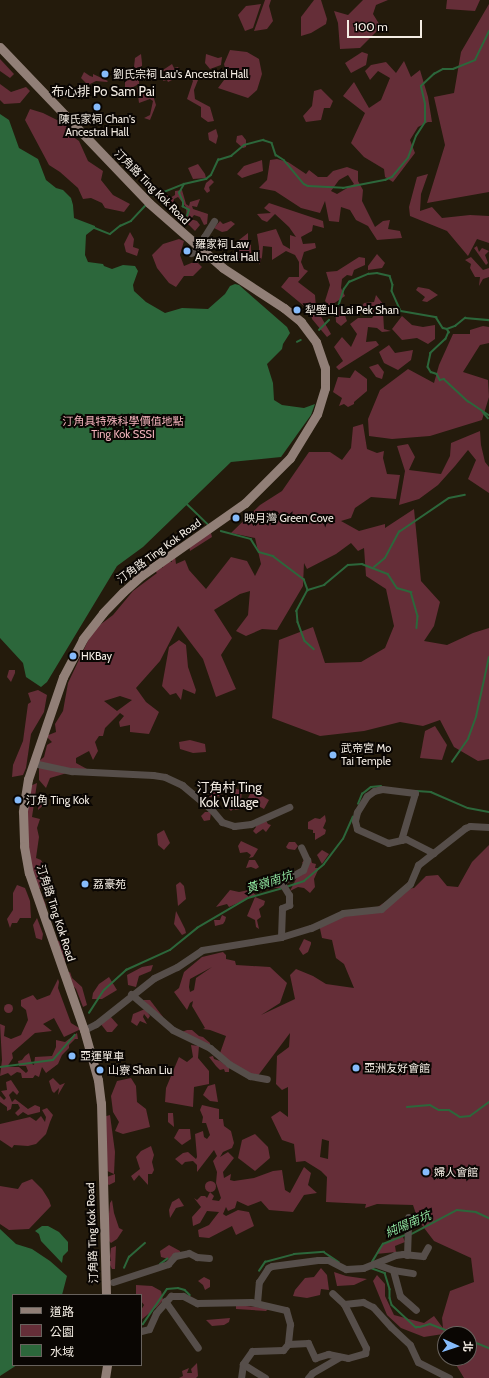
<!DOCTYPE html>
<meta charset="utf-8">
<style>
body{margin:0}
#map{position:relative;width:489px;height:1378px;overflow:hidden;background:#241b0c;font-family:Cabin,"Noto Sans TC",sans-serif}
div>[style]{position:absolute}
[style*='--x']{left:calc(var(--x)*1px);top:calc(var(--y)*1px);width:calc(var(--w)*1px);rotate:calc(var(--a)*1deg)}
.green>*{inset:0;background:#652e38}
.round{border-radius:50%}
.water>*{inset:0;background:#2c673b}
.stream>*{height:1.5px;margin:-0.75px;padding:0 0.75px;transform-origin:0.75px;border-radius:0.75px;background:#2c673b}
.minor>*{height:7px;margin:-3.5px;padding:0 3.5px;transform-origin:3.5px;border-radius:3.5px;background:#564e4a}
.major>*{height:9px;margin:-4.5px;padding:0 4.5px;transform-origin:4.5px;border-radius:4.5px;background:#917f77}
.dots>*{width:11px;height:11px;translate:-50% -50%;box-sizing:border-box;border:2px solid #0a0603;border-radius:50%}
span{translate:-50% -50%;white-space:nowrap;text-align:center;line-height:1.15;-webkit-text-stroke:4px #0a0603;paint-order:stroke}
.poi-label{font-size:11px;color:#f4ede4}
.left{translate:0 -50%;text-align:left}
.street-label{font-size:11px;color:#f4ede4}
.park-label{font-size:11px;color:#f4b4bd}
.water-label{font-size:12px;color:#8ee29e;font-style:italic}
.quarter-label{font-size:13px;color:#f4ede4}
.legend{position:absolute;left:12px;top:1294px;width:130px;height:72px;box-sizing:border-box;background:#0a0603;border:1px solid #68625d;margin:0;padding:5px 7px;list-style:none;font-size:12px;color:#f4ede4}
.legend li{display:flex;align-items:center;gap:8px;height:20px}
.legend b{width:20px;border:1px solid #68625d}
.north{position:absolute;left:437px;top:1326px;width:40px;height:40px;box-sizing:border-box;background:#0a0603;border:1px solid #68625d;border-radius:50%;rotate:93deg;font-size:11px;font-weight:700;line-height:16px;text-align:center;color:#f4ede4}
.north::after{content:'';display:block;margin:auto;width:14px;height:18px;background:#86bbfb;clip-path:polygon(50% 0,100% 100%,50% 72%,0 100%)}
.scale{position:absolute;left:347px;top:20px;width:75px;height:18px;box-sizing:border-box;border:2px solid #f4ede4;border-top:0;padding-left:5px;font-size:12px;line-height:14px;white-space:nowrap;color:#f4ede4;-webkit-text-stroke:3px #0a0603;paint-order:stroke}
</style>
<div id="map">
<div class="green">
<i style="clip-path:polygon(265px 0,271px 0,269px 6px,273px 21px,267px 29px,254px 31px)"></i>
<i style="clip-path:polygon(314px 0,321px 0,327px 19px,326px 24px,311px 33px,301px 36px,301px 17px)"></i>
<i style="clip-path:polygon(363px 0,388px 0,376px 5px,373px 14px,381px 27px,360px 48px,340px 49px,338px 23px,334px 11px,348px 15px)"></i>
<i style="clip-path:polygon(447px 0,480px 0,475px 11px,446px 9px)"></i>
<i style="clip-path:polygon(261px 4px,253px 28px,245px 31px,238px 15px,246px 6px)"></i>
<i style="clip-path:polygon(489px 4px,489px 192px,427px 203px,445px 145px,434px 97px,454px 93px,461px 52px)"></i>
<i style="clip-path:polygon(230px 50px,247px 52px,259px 59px,262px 74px,257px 90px,248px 98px,218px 88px,227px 76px,224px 64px)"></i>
<i style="clip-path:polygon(362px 52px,368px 54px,366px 65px,351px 73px,345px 63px)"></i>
<i style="clip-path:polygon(141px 54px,142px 63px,142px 66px,138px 69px,134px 67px,135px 58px)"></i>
<i style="clip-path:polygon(206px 54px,218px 58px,222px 57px,221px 65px,210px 69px,205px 63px)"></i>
<i style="clip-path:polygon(0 59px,14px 74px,10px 78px,0 71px)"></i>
<i style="clip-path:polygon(404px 61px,411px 77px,420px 70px,428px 97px,432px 122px,428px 122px,418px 127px,410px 140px,415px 153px,393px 182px,385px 177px,384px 169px,364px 157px,351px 143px,365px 113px,343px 96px,354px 82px,369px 108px,381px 100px,390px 78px,378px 71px,370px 80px,365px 71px,371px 65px,386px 62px,396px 73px)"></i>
<i style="clip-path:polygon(172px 64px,174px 68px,178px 67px,182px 75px,168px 82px,167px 80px,163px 81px,165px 74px,163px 70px)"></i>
<i style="clip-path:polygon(84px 72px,90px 76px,93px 77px,93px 74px,108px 81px,107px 82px,96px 81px,88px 85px,81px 78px)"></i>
<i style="clip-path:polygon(188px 73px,195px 74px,198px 80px,194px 90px,195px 99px,210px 107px,214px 121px,208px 122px,201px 117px,201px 107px,187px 99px,193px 81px)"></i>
<i style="clip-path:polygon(127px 75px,139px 79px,139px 84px,133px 87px,130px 94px,125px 93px,125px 79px)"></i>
<i style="clip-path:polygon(0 84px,11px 92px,26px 87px,30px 91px,20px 103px,4px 104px,0 100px)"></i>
<i style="clip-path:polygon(144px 86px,152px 92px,156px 105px,150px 120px,144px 118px,150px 115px,153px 101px,150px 99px,139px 103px,137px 88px)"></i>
<i style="clip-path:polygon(321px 89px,333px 101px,330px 108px,324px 108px,321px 120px,306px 122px,303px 116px,312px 106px,314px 91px)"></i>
<i style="clip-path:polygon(30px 109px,43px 113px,67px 125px,69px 134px,79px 141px,88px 161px,103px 171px,101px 180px,113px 195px,130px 204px,124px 212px,105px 208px,102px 203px,91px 198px,83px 199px,78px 188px,60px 172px,49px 165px,25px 120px)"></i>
<i style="clip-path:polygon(216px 129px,218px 136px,216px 144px,209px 140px,208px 133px)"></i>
<i style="clip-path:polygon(242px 135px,246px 140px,246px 147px,243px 148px,236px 142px,237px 136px)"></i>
<i style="clip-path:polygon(evenodd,277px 159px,288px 162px,306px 174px,309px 170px,318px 177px,327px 177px,333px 171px,347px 167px,358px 171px,358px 181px,363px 190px,362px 201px,375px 227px,383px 221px,390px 220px,388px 229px,400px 231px,402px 238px,377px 240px,368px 226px,356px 220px,350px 210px,341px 207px,339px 222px,329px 221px,325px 201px,320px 213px,301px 208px,275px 191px,259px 188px,267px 180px,270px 160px,277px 159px,348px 175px,354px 184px,337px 194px,331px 191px,339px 180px,348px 175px)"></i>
<i style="clip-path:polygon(262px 160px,263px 171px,242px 178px,237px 174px,244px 166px)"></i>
<i style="clip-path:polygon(198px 164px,205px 174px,206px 178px,193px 179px,188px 168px)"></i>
<i style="clip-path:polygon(428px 174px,421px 194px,420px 211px,432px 207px,442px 218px,470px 215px,489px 216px,489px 243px,477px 239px,468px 256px,447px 231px,410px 216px,409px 207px,417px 177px)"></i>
<i style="clip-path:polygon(211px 179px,214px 182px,209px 187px,210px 191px,207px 193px,204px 189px,206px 183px)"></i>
<i style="clip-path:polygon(182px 190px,186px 204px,189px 206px,190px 202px,200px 199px,197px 207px,192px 206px,193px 209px,208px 214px,207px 224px,204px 225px,200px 217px,194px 215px,191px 219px,197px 221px,200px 225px,195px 231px,187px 223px,186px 207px,178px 197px,174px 199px,172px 208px,161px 198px,166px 194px,170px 198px,175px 195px,175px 191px)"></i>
<i style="clip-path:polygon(269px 203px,323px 221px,324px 228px,313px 225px,312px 231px,301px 237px,303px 244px,315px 243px,316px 248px,304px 252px,301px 262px,304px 269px,308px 271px,298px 282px,315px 295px,316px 308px,331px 334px,327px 337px,312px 319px,310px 311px,281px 287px,289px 277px,299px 277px,299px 262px,295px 255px,286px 251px,272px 260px,272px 247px,263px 246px,262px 257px,259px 265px,259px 247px,257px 234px,276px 229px,283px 245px,290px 249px,290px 235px,296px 237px,289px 227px,275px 214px,267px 222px,262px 220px,257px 214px,271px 213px,264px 208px)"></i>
<i style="clip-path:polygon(220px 221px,223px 224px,231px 221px,235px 224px,227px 231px,222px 232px,214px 228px)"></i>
<i style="clip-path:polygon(130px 232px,134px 239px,133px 247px,139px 249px,137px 256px,126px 252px,124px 244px)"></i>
<i style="clip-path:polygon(248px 233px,248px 243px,251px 245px,251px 258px,243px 262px,233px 261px,234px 254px,239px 240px)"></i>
<i style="clip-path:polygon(179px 239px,184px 241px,180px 255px,184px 266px,196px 261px,202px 267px,193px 276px,184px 276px,176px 287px,169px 283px,157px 268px,152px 255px,163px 244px)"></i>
<i style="clip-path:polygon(477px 246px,479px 252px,482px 248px,489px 251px,485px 255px,488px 263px,486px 265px,474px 248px)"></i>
<i style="clip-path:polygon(377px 254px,385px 263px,382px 268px,368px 270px,368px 266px)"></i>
<i style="clip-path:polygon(359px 257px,365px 258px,365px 265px,354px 270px,352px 276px,347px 275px,342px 279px,341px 288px,345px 296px,330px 306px,325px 301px,330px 285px,326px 272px,337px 271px)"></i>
<i style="clip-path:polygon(471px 257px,483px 270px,489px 268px,489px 277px,483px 279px,479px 286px,480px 277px,475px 277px,470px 268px,471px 264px,465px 260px)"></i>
<i style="clip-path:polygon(418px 287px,429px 289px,438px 295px,427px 302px,422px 301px,425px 297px,416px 290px)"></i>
<i style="clip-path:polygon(376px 295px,390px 313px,383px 312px,384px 329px,391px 331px,382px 332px,377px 328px,368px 327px,366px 342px,376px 341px,379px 345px,339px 370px,336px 367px,343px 361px,334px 347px,342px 337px,351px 347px,357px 334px,350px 324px,358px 318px,372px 318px,375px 314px,360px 309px,364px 303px,374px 302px)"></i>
<i style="clip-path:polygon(335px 307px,344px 307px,343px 310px,347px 321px,341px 326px,336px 322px)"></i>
<i style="clip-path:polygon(402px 316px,412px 325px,423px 327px,435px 325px,435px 339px,428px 344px,417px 338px,402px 340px,392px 329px)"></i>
<i style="clip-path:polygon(483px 326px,489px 327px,489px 343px,480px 345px,463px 372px,488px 380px,489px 397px,482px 420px,430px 436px,392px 439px,369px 436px,368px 419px,380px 390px,408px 369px,434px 383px,439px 365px,453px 334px,470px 334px,470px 330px)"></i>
<i style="clip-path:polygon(389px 345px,395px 353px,413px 350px,411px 360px,398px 370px,384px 363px,379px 352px)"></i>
<i style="clip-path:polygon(378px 364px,384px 372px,382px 379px,376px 377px,369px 367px)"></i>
<i style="clip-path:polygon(355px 370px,367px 379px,367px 391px,354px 402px,354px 404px,348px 407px,344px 404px,339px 406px,342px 398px,333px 392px,338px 377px,350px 378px)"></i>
<i style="clip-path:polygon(evenodd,363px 424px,367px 449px,377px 453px,384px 451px,383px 458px,387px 474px,400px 475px,396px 499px,371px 497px,355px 508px,351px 518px,341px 521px,359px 531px,385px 524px,385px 528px,414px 509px,421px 581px,440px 602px,434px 626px,424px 641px,447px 645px,473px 633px,489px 628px,489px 759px,478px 761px,454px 747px,440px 720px,423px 726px,400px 722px,364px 731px,320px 736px,272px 718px,279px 640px,313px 627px,325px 663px,361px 662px,385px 648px,394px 626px,386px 589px,366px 576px,364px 548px,358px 551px,351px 543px,336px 554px,307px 569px,304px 563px,303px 586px,277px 630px,262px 629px,246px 636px,236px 631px,248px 615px,250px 591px,240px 594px,214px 610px,232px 638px,221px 655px,236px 689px,216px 697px,203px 659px,178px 626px,160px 661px,136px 688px,146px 702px,159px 712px,149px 734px,130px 732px,130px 725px,120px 727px,119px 722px,124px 716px,120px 713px,105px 728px,103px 736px,99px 736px,95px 742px,98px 751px,93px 760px,89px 751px,76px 758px,76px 763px,87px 769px,67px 773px,50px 778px,46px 788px,39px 780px,39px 761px,44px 757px,47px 745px,52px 742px,46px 736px,56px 732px,55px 724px,63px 711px,68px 683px,93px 630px,113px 615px,133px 591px,157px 573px,154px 570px,160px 566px,163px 568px,162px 564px,168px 561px,172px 562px,172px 557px,175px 556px,176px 564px,185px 560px,189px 570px,206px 589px,231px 557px,247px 561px,255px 576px,261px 564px,255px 538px,231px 533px,260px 505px,282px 491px,309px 452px,330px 452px,342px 460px,351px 448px,353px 427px,363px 424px,120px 696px,132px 700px,117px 711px,104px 701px,120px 696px)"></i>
<i style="clip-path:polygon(480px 431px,481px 445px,485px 462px,489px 467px,489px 493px,468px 479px,476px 460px,468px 450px,455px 466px,438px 485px,419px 499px,399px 505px,405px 471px,397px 446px,408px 444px,415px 457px,409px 470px,441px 474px,450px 456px,451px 443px)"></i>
<i style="clip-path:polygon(207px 533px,211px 533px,212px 537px,190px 551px,189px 545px)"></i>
<i style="clip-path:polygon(179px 640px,186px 645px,188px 667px,196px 690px,195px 694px,183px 689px,181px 700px,176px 693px,170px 695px,162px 686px,169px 647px)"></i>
<i style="clip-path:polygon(9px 670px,15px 670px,15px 673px,11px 682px,7px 677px)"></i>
<i style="clip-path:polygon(38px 690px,47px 695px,44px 712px,31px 734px,26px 768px,23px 775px,12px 777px,13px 765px,23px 741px,28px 704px,31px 702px,28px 693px)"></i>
<i style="clip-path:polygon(435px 726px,447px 745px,442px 760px,420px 758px,425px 731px)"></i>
<i style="clip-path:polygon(190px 740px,205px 744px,206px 752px,193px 753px,180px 749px,179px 742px)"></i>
<i style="clip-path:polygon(37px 783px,32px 817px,40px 819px,37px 828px,39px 837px,36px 858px,41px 860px,45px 867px,45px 886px,39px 888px,46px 905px,44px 909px,27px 861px,25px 831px,28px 787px)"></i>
<i style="clip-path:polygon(219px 788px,222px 796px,209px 797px,210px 791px)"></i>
<i style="clip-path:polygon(236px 789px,242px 790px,241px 801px,244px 808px,235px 810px,234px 808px,231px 811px,229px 809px,230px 801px,233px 800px)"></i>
<i style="clip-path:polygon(252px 790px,269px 800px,264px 809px,247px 800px)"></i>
<i style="clip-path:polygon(44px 796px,47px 802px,38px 810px,39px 797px)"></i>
<i style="clip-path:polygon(205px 812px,211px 812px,210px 820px,204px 821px,201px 816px)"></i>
<i style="clip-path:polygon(325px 815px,326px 821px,323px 828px,326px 830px,325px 834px,315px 840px,315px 833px,313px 833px,313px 830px,308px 829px,308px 822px,315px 818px,320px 819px)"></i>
<i style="clip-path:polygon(265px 819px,268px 824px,271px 825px,266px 832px,263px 829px,256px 834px,253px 831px,256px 827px,255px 824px)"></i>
<i style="clip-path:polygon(164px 830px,170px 843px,164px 850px,158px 845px,157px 834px)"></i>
<i style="clip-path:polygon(241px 841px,258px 849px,253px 857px,249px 858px,251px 855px,247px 852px,240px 853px,238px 846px)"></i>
<i style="clip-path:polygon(289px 842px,295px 842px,298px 846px,295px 850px,288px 849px,286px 847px)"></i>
<i style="clip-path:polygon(evenodd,489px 845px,489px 1378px,464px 1378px,452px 1358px,469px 1358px,469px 1334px,445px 1334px,445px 1344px,443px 1334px,424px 1337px,401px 1328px,387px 1315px,373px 1281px,377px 1275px,385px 1284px,385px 1296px,394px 1315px,424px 1323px,434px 1316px,443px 1328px,442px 1318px,450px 1291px,474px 1282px,471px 1258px,434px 1241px,418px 1220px,413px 1205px,377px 1204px,365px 1208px,366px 1204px,326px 1202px,327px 1177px,321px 1171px,305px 1161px,296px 1162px,294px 1144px,282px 1140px,271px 1117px,280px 1111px,288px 1117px,288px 1087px,282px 1090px,276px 1084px,277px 1056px,289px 1047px,290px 1033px,257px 1077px,219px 1056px,226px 1036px,210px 1030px,203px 1029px,205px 1028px,192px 1006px,193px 1001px,190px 1003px,187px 1010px,174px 992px,179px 988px,184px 972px,202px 957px,223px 952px,226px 955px,226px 959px,235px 961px,236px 965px,270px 967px,287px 983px,280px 1003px,261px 1015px,295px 999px,290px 975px,296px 969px,313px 976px,326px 984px,354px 988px,344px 964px,336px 958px,332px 940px,322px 938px,319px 924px,347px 912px,373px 910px,405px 889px,414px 888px,426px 876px,438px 875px,447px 886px,458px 887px,472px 862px,489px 845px,212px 967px,196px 978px,194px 990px,190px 992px,189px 987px,190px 979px,212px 967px,489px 845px,322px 1139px,329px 1141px,328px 1159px,320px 1157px,322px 1139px)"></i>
<i style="clip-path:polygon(322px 850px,329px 854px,322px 864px,317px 855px)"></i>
<i style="clip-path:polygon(311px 859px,312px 863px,316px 864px,315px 868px,319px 868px,314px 879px,315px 887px,310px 893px,304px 888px,298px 887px,290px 891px,298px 875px,302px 875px,306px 871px,306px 866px,302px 863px,304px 860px)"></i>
<i style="clip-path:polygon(249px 860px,255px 860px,259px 867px,256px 869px,251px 867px,246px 868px)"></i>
<i style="clip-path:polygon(281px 875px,286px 877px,284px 889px,271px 887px,272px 881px)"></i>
<i style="clip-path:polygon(180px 882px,184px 886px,186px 899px,178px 906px,176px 885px)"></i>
<i style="clip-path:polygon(17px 885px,25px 888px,27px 893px,30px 901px,31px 918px,20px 918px,17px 923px,12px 923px,10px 928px,7px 919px,13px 910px,13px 893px)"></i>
<i style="clip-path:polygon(230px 890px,239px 892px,249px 890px,256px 895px,229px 907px,227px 904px,216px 907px)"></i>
<i style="clip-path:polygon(255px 897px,265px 901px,264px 905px,259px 909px,261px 917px,257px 920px,259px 929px,256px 927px,255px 920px,247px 916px)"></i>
<i style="clip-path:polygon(176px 911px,185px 929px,186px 933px,182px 935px,174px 924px)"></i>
<i style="clip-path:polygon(222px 915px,226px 917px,225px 921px,223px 924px,215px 926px,214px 920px,220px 920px)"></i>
<i style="clip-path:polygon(37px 918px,43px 934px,42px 940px,36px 938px,33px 925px)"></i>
<i style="clip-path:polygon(62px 939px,69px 956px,63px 962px,57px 942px)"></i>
<i style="clip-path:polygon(304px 939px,311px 942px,311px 944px,308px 952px,303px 955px,299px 949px)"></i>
<i style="clip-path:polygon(153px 965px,151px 971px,139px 976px,136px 987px,128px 985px,127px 975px,142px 967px)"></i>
<i style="clip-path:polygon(70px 972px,72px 978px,82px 987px,87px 1005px,83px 1007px,76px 989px,68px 980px,66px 974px)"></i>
<i style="clip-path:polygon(109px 977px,117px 990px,102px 999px,92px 999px,93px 993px,99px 984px)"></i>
<i style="clip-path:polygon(58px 979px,59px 982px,58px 988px,71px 1023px,81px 1029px,64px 1037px,54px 1018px,43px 1024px,52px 1031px,35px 1033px,12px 1053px,13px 1058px,7px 1067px,19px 1067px,26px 1073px,28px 1071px,26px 1066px,19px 1066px,18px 1061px,22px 1060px,25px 1056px,29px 1053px,32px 1064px,34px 1065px,35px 1057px,52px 1056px,56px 1047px,56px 1040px,65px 1042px,77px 1033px,78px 1039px,75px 1039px,69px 1045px,69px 1048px,62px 1055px,58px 1064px,46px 1073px,42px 1067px,39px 1077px,35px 1075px,33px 1078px,22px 1078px,21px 1073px,17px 1072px,11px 1076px,8px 1073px,0 1076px,2px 1060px,0 1024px,5px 1026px,4px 1036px,11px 1039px,21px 1035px,28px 1020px,26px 1010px,21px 1006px,21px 1000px,33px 995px,37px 1000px,50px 995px)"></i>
<i style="clip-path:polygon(143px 1000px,150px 1000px,163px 1017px,162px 1018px)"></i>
<i class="round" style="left:3.5px;top:1003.5px;width:9px;height:9px"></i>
<i style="clip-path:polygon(145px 1009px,150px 1016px,148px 1019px,144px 1014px,143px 1017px,147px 1024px,140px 1021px,137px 1026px,131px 1022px,133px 1014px)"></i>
<i style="clip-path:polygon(109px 1015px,118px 1025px,112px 1032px,107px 1032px,100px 1023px)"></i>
<i style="clip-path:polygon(187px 1030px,192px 1030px,199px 1036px,203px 1037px,210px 1043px,210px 1046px,182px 1032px)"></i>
<i style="clip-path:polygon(191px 1045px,199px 1046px,198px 1058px,209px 1071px,209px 1084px,194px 1087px,193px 1107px,165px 1102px,166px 1088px,179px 1057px,187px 1062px,193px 1057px)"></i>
<i style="clip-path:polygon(213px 1056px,214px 1059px,220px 1061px,229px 1068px,229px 1072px,225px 1072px,224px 1069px,220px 1070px,216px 1066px,209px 1057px)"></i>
<i style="clip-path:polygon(53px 1078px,60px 1085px,65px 1083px,58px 1095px,59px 1088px,54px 1093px,52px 1091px,49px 1081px)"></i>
<i style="clip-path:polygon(131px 1078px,136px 1086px,137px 1102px,146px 1109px,150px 1127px,123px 1134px,115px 1131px,119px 1122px,113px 1112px,111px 1096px,117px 1081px)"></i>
<i style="clip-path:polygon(11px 1080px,19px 1092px,17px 1095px,13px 1091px,9px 1095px,12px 1102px,15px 1099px,28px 1109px,35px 1105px,40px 1107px,40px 1112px,28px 1115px,23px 1112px,18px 1116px,15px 1113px,20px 1108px,18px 1104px,12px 1104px,11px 1109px,7px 1111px,7px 1107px,0 1102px,0 1096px,4px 1100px,6px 1098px,1px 1091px,7px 1090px,6px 1082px)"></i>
<i style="clip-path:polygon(215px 1084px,218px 1102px,210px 1101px,203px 1095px,208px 1086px)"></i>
<i style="clip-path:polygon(202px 1105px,219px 1109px,219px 1119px,223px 1119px,224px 1126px,231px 1131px,234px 1143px,232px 1148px,223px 1152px,220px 1157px,228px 1152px,234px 1158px,223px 1172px,224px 1178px,231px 1174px,230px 1180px,234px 1181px,254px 1178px,273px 1171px,282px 1170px,285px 1190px,290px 1193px,304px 1167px,311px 1173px,308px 1185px,317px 1193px,304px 1195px,293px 1212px,269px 1210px,261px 1201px,248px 1206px,237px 1201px,235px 1208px,228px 1211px,226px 1207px,223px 1214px,226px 1216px,238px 1210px,249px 1212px,254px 1226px,236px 1235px,232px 1226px,209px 1238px,199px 1237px,198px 1230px,209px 1225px,219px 1212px,207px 1211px,200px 1223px,193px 1226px,192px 1217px,201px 1207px,194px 1198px,197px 1200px,201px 1196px,205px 1196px,207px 1198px,210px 1192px,214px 1196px,212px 1200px,219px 1201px,221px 1198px,216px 1183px,217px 1172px,213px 1161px,217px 1156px,214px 1150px,197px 1172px,197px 1165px,193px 1161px,185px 1162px,182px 1165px,175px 1159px,183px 1153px,188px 1152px,196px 1159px,197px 1157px,195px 1134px,203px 1131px,204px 1137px,207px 1139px,210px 1135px,206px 1123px,202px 1123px,203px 1117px,200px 1110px)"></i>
<i style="clip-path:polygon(47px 1108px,53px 1115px,50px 1122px,46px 1134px,36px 1144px,28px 1146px,14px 1145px,12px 1148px,0 1140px,0 1124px,30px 1117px,36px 1121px,41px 1116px,45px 1122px,46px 1117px,42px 1110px)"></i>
<i style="clip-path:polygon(168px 1113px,173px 1113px,174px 1127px,168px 1122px)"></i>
<i style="clip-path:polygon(110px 1115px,115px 1152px,114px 1174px,105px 1170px,103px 1117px)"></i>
<i style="clip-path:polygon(179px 1129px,190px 1129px,191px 1139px,182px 1145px,174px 1138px)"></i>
<i style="clip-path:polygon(255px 1134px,268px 1147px,270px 1158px,255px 1171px,238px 1158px,242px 1140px)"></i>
<i style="clip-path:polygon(151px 1146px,154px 1155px,152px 1162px,154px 1170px,152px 1174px,148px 1174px,148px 1185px,139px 1175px,134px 1181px,131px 1176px,140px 1169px,136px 1157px,141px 1151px)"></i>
<i style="clip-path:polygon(115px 1174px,115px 1182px,109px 1185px,106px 1183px,104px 1178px)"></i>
<i style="clip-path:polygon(32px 1179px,42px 1189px,49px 1200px,51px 1206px,29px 1229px,9px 1230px,0 1224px,0 1186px,18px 1189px,22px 1183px)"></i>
<i class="round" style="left:204.5px;top:1180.5px;width:11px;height:11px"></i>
<i style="clip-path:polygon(179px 1198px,184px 1206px,176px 1208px,170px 1218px,169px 1210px,172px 1202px)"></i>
<i style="clip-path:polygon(112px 1200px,114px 1213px,119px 1228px,123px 1230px,117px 1239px,111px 1243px,109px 1241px,108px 1224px,110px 1203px)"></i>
<i style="clip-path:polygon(403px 1237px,405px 1242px,395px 1246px,396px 1252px,376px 1254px,379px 1248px,393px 1238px)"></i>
<i style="clip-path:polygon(169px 1245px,180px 1251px,181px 1256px,172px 1260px,161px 1257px,160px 1251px)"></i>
<i style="clip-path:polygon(116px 1246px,115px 1269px,112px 1269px,108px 1261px,111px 1261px,110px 1256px,111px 1248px)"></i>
<i style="clip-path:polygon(321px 1268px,327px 1275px,329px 1290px,321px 1289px,320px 1295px,307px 1298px,293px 1296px,295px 1290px,305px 1278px,314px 1277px)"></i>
<i style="clip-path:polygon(334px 1272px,346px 1276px,367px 1279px,354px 1285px,337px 1286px)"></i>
<i style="clip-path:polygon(204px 1277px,210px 1280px,210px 1287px,205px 1290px,203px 1285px,198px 1281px)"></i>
<i style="clip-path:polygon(136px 1285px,152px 1286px,161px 1291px,163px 1300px,157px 1307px,141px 1320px,141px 1310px,144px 1305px,141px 1301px,141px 1295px,136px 1295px)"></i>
<i style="clip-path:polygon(236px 1305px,256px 1307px,269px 1308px,266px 1311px,236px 1309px)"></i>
<i style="clip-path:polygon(230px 1318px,229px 1322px,224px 1325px,212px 1326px,206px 1320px)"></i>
<i style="clip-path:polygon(197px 1363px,198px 1376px,196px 1378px,179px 1378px,183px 1376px,182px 1371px,189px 1368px,187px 1373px,192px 1373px,191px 1369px)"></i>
</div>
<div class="water">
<i style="clip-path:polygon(0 114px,9px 120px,19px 148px,38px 159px,46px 180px,56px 188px,63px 190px,71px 198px,73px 205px,74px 218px,95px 226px,95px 228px,86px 235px,85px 255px,88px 262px,103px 264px,104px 266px,112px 269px,123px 265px,135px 266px,138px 271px,133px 285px,134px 291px,146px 302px,165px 313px,182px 308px,208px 309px,225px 294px,230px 286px,235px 284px,239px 285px,287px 327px,290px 333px,283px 344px,282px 349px,267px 364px,273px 383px,274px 400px,282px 405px,304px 408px,315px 404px,311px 415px,281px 457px,231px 462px,143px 547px,117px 566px,47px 682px,41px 687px,26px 677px,23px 663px,0 638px)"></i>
<i style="clip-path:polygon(42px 1226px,48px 1226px,59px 1232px,68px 1242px,68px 1251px,63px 1256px,62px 1263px,41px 1241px,39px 1234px,35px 1231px)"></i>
<i style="clip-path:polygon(0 1229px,16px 1244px,32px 1249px,50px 1261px,67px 1276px,62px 1295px,13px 1295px,13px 1365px,17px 1365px,0 1376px)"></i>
</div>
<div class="stream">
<i style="--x:154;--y:196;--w:32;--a:-22"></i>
<i style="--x:187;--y:216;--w:6;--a:-72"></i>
<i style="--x:189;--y:210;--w:7;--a:-153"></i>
<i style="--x:183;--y:207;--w:5;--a:-90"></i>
<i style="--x:183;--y:202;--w:10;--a:-114"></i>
<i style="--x:179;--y:193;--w:10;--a:-61"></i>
<i style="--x:184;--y:184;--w:23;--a:-13"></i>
<i style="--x:206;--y:179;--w:6;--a:-39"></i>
<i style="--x:211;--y:175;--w:17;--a:-65"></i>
<i style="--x:218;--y:160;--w:14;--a:-17"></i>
<i style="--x:231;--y:156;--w:17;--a:-40"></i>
<i style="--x:244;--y:145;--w:20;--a:-15"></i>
<i style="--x:263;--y:140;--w:9;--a:18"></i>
<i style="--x:272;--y:143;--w:13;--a:72"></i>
<i style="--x:276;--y:155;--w:9;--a:32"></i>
<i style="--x:284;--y:160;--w:31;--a:50"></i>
<i style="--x:304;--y:184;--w:4;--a:27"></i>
<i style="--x:308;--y:186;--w:35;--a:3"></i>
<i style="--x:343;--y:188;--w:43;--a:-10.8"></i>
<i style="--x:385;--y:180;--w:8;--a:-23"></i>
<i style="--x:392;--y:177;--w:25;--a:-50"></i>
<i style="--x:408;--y:158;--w:23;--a:-70"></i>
<i style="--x:416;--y:136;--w:17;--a:-57"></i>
<i style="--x:425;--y:122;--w:18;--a:-90"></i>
<i style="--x:425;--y:104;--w:18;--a:-103"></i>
<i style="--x:421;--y:86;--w:18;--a:-43"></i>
<i style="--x:434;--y:74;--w:10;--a:-29"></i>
<i style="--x:443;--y:69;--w:10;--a:0"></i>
<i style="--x:453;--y:69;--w:24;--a:-22"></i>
<i style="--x:475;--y:60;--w:32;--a:-64"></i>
<i style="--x:95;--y:228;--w:16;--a:22"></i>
<i style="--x:110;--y:234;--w:13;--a:-39"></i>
<i style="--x:120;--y:226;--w:12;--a:-24"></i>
<i style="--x:131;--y:221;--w:22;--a:-47"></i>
<i style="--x:334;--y:314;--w:2;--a:-27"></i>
<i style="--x:336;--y:313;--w:25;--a:-72"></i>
<i style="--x:344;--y:289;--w:9;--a:-54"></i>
<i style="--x:349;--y:282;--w:21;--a:-23"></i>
<i style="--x:368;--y:274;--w:9;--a:-6"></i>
<i style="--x:377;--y:273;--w:13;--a:13"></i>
<i style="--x:390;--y:276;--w:9;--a:72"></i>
<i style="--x:393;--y:285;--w:6;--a:99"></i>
<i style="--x:392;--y:291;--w:22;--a:66"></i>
<i style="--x:401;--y:311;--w:36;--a:10"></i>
<i style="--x:436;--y:317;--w:13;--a:58"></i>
<i style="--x:443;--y:328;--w:4;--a:14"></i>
<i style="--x:447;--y:329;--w:4;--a:56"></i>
<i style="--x:449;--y:332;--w:8;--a:113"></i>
<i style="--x:446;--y:339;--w:21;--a:137"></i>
<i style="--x:431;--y:353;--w:14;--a:102"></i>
<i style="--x:428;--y:367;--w:6;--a:59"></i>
<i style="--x:431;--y:372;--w:6;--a:18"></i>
<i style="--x:437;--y:374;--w:7;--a:63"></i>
<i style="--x:440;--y:380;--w:4;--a:-14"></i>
<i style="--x:444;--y:379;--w:33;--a:43"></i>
<i style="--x:468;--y:401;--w:25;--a:34"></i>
<i style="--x:447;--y:329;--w:9;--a:-21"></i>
<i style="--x:455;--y:326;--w:13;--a:-39"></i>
<i style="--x:465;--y:318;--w:24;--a:5"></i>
<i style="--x:319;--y:330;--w:14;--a:-45"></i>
<i style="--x:297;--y:342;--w:4;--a:-27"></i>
<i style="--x:483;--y:412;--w:8;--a:50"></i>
<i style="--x:186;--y:503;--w:30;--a:44"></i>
<i style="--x:221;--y:531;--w:31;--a:15"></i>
<i style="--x:251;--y:539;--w:15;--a:58"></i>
<i style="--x:259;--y:552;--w:15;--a:16"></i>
<i style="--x:273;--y:556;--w:39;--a:37"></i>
<i style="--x:304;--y:579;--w:12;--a:70"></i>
<i style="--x:308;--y:590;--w:17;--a:-17"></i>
<i style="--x:324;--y:585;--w:31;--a:-40"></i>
<i style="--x:348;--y:565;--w:14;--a:-4"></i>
<i style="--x:362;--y:564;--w:28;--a:21"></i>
<i style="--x:388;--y:574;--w:17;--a:57"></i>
<i style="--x:397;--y:588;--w:15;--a:16"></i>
<i style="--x:411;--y:592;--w:25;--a:74"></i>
<i style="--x:418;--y:616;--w:12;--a:95"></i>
<i style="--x:374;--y:567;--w:14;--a:-39"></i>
<i style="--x:385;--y:558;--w:30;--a:-62"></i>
<i style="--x:399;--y:532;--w:60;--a:-34.2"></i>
<i style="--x:449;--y:498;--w:16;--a:-11"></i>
<i style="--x:308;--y:590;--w:24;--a:118"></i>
<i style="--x:297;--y:611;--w:11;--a:85"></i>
<i style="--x:298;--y:622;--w:20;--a:70"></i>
<i style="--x:305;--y:641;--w:12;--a:42"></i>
<i style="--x:452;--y:762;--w:28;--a:-55"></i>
<i style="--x:468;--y:739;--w:23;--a:-70"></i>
<i style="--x:476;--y:717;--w:61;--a:-77.8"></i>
<i style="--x:417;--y:791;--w:14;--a:4"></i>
<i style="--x:431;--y:792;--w:40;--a:23.4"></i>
<i style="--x:468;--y:808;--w:21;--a:11"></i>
<i style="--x:358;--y:804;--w:11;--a:-68"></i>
<i style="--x:362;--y:794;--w:11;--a:-38"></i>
<i style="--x:371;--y:787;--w:10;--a:-6"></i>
<i style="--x:286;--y:887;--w:19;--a:-18"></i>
<i style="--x:304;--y:881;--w:26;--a:-40"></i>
<i style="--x:324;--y:864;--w:31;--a:-53"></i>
<i style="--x:343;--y:839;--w:24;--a:-66"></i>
<i style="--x:89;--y:1013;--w:27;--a:-57"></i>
<i style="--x:104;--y:990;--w:30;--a:-42"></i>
<i style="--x:126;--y:970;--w:48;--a:-24.4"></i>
<i style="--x:170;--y:950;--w:35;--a:-39"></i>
<i style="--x:197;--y:928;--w:59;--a:-30.5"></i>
<i style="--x:248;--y:898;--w:36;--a:-16"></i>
<i style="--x:0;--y:1067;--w:53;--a:-7.5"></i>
<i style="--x:53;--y:1060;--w:33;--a:-49"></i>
<i style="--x:407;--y:1107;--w:23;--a:-5"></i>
<i style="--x:430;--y:1105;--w:10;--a:29"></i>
<i style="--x:439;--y:1110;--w:10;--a:0"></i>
<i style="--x:449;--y:1110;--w:13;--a:32"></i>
<i style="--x:460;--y:1117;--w:10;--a:-6"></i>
<i style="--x:470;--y:1116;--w:24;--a:-36"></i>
<i style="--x:410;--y:1235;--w:53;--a:-28"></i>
<i style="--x:457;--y:1210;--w:19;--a:6"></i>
<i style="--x:476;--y:1212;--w:14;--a:25"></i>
<i style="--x:372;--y:1262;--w:21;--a:-59"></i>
<i style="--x:383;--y:1244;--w:24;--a:-22"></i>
<i style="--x:160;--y:1264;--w:9;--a:-36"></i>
<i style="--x:124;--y:1268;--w:12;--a:-66"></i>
<i style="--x:129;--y:1257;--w:21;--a:-41"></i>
<i style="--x:371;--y:1268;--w:15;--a:20"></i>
<i style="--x:385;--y:1273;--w:17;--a:73"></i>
<i style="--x:390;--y:1289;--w:9;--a:90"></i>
<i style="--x:390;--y:1298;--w:7;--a:74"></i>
<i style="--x:392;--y:1305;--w:33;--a:43"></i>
<i style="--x:416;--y:1327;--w:4;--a:0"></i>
<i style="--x:420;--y:1327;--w:10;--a:-17"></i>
<i style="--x:430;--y:1324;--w:28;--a:21"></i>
<i style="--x:259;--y:1271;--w:11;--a:-56"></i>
<i style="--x:265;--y:1262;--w:30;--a:-15"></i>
<i style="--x:294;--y:1254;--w:30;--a:-4"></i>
<i style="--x:324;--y:1252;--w:18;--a:34"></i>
<i style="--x:141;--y:1325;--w:2;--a:-27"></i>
<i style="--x:143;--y:1324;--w:42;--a:-55.6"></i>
<i style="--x:167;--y:1289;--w:11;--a:-5"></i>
<i style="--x:178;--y:1288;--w:7;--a:16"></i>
<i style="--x:185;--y:1290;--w:7;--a:45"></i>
<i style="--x:469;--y:1340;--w:22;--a:22"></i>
</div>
<div class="minor">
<i style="--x:191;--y:253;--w:10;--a:-24"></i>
<i style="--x:200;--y:249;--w:13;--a:-72"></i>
<i style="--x:204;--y:237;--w:19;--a:-58"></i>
<i style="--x:33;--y:763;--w:40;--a:12"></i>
<i style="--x:72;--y:771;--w:81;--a:2.8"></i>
<i style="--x:153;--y:775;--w:12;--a:9"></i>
<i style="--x:165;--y:777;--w:19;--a:25"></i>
<i style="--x:182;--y:785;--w:38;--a:40"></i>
<i style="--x:211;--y:809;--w:17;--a:50"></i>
<i style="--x:222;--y:822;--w:13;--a:18"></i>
<i style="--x:234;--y:826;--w:17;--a:-7"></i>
<i style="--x:251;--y:824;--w:42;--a:-24.1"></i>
<i style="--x:401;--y:840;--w:49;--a:-73.4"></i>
<i style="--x:415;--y:793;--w:33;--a:-173"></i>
<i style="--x:382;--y:789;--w:8;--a:166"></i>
<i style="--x:374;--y:791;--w:9;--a:144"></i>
<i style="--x:367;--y:796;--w:19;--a:122"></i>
<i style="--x:357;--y:812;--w:9;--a:103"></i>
<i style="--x:355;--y:821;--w:8;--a:76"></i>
<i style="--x:357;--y:829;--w:34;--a:24"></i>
<i style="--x:388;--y:843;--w:13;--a:-13"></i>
<i style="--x:401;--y:840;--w:5;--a:-11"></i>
<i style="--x:406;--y:839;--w:31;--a:27"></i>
<i style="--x:281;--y:937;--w:29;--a:-88"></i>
<i style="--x:282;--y:908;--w:8;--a:-23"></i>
<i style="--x:289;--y:905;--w:10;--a:-90"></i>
<i style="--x:289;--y:895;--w:12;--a:-121"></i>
<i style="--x:283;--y:885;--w:4;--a:-90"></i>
<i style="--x:283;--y:881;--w:23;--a:-29"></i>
<i style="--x:303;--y:870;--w:11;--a:-68"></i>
<i style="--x:307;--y:860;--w:14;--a:-115"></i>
<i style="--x:131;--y:994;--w:55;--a:40.6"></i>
<i style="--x:173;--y:1030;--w:41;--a:25.9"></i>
<i style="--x:210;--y:1048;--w:25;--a:40"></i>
<i style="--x:229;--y:1064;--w:24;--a:30"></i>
<i style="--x:250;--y:1076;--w:17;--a:10"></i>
<i style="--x:84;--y:1030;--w:13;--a:-27"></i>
<i style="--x:96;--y:1024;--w:74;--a:-38.4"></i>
<i style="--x:154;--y:978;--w:25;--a:-26"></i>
<i style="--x:177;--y:967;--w:30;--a:-34"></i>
<i style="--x:202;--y:950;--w:80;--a:-9.3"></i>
<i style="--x:281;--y:937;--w:31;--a:-17"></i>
<i style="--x:311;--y:928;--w:35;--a:-25"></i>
<i style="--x:343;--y:913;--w:38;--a:-6"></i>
<i style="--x:381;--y:909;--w:38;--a:-41"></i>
<i style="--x:410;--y:884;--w:21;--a:-67"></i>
<i style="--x:418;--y:865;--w:60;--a:-38.2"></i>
<i style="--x:465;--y:828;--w:5;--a:-22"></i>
<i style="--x:470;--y:826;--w:19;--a:3"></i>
<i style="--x:407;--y:1255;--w:38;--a:-88"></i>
<i style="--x:376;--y:1264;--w:18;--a:19"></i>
<i style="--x:393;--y:1270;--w:20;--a:9"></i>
<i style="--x:393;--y:1270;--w:27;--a:75"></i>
<i style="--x:400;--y:1296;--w:21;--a:41"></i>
<i style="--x:113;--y:1282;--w:58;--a:-18.1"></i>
<i style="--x:168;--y:1264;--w:11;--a:-49"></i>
<i style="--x:175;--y:1256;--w:14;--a:-12"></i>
<i style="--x:189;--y:1253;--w:9;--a:27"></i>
<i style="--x:197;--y:1257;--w:12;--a:5"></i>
<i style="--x:165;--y:1301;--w:57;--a:54.9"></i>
<i style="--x:257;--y:1303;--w:21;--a:-85"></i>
<i style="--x:259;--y:1282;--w:17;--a:-57"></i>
<i style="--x:268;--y:1268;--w:4;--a:-27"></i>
<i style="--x:272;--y:1266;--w:46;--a:-7.4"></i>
<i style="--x:318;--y:1260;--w:10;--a:0"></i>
<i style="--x:328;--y:1260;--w:20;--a:27"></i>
<i style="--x:346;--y:1269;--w:17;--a:-3"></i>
<i style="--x:363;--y:1268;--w:35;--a:-22"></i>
<i style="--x:395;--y:1255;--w:8;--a:-7"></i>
<i style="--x:403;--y:1254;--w:20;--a:6"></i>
<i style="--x:423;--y:1256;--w:10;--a:-61"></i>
<i style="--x:344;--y:1304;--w:19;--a:-6"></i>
<i style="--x:363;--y:1302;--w:11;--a:27"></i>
<i style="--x:373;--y:1307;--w:27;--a:48"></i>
<i style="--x:391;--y:1327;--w:26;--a:43"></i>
<i style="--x:410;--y:1345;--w:19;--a:65"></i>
<i style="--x:418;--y:1362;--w:35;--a:27"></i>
<i style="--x:141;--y:1331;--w:8;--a:-14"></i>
<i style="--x:149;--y:1329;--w:17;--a:-66"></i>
<i style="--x:156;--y:1313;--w:23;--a:-49"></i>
<i style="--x:171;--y:1296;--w:12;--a:0"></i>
<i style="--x:183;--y:1296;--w:16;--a:27"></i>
<i style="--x:197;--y:1303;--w:54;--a:-1.1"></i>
<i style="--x:251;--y:1302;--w:36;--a:13"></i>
<i style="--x:286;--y:1310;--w:15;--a:74"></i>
<i style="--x:290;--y:1324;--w:20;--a:96"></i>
<i style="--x:288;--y:1344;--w:8;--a:130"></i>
<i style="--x:283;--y:1350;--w:31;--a:178"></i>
<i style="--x:252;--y:1351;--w:16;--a:125"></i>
<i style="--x:243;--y:1364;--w:14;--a:98"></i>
<i style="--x:288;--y:1344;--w:20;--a:-3"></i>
<i style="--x:308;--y:1343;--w:17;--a:65"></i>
<i style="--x:315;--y:1358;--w:14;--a:-17"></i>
<i style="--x:328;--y:1354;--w:20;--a:11"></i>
<i style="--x:348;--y:1358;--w:18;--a:-16"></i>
<i style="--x:365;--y:1353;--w:5;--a:-79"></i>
<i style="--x:366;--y:1348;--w:49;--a:-116.6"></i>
<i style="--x:344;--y:1304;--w:16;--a:-137"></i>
<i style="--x:243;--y:1364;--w:26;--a:32"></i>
<i style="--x:308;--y:1378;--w:6;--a:-51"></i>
<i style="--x:312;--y:1373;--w:32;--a:-30"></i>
</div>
<div class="major">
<i style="--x:0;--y:47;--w:216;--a:46.3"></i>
<i style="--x:149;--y:203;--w:98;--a:41.3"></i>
<i style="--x:223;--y:268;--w:73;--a:33.3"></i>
<i style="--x:284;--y:308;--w:22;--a:39"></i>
<i style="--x:301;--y:322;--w:25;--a:53"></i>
<i style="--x:316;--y:342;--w:28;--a:71"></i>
<i style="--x:325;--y:368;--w:20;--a:90"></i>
<i style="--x:325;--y:388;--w:27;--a:107"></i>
<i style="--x:317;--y:414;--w:52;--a:121.5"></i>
<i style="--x:290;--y:458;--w:64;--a:135"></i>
<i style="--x:245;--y:503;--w:126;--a:145"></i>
<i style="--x:142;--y:575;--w:25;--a:138"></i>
<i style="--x:123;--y:592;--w:29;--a:134"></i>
<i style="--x:103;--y:613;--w:33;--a:128"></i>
<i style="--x:83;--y:639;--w:43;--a:117.8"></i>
<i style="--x:63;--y:677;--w:108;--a:108.9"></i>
<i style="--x:28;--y:779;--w:33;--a:99"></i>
<i style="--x:23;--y:812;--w:34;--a:88"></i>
<i style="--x:24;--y:846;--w:27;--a:80"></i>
<i style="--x:29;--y:873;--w:166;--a:70.7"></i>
<i style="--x:84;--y:1030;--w:52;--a:74.4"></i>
<i style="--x:98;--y:1080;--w:23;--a:83"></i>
<i style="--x:101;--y:1103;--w:192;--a:88.5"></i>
<i style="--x:105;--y:1378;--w:13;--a:-81"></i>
</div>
<div class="dots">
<i style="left:105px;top:74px;background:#86bbfb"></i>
<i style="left:97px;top:107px;background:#86bbfb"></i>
<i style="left:187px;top:251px;background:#86bbfb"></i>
<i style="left:297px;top:310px;background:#86bbfb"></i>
<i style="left:236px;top:518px;background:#86bbfb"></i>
<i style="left:73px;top:656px;background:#86bbfb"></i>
<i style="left:333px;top:755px;background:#86bbfb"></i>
<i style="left:18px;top:800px;background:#86bbfb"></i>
<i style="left:85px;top:884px;background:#86bbfb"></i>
<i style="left:72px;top:1056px;background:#86bbfb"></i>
<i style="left:356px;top:1068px;background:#86bbfb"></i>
<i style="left:100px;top:1070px;background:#86bbfb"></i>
<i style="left:426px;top:1172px;background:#86bbfb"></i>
</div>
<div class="poi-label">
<span class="left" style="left:113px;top:74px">劉氏宗祠 Lau's Ancestral Hall</span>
<span style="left:97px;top:126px">陳氏家祠 Chan's<br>Ancestral Hall</span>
<span class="left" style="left:195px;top:251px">羅家祠 Law<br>Ancestral Hall</span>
<span class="left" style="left:305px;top:310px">犁壁山 Lai Pek Shan</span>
<span class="left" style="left:244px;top:518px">映月灣 Green Cove</span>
<span class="left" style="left:81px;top:656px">HKBay</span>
<span class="left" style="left:341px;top:755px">武帝宮 Mo<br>Tai Temple</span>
<span class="left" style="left:26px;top:800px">汀角 Ting Kok</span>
<span class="left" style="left:93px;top:884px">荔豪苑</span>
<span class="left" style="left:80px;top:1056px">亞運單車</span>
<span class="left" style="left:364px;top:1068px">亞洲友好會館</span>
<span class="left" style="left:108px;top:1070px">山寮 Shan Liu</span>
<span class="left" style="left:434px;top:1172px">婦人會館</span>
</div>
<div class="street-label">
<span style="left:152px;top:187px;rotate:45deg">汀角路 Ting Kok Road</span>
<span style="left:159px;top:551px;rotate:-36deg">汀角路 Ting Kok Road</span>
<span style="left:56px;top:913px;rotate:72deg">汀角路 Ting Kok Road</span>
<span style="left:92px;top:1233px;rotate:-92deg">汀角路 Ting Kok Road</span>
</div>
<div class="park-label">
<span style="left:123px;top:428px">汀角具特殊科學價值地點<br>Ting Kok SSSI</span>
</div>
<div class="water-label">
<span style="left:269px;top:882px;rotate:-18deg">黃嶺南坑</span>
<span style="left:408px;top:1224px;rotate:-23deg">純陽南坑</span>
</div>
<div class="quarter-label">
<span style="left:103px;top:91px">布心排 Po Sam Pai</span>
<span style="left:229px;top:795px">汀角村 Ting<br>Kok Village</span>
</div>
<ul class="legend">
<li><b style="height:5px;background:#917f77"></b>道路</li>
<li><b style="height:11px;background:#652e38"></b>公園</li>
<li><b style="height:11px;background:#2c673b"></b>水域</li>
</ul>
<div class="north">北</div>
<div class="scale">100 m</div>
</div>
